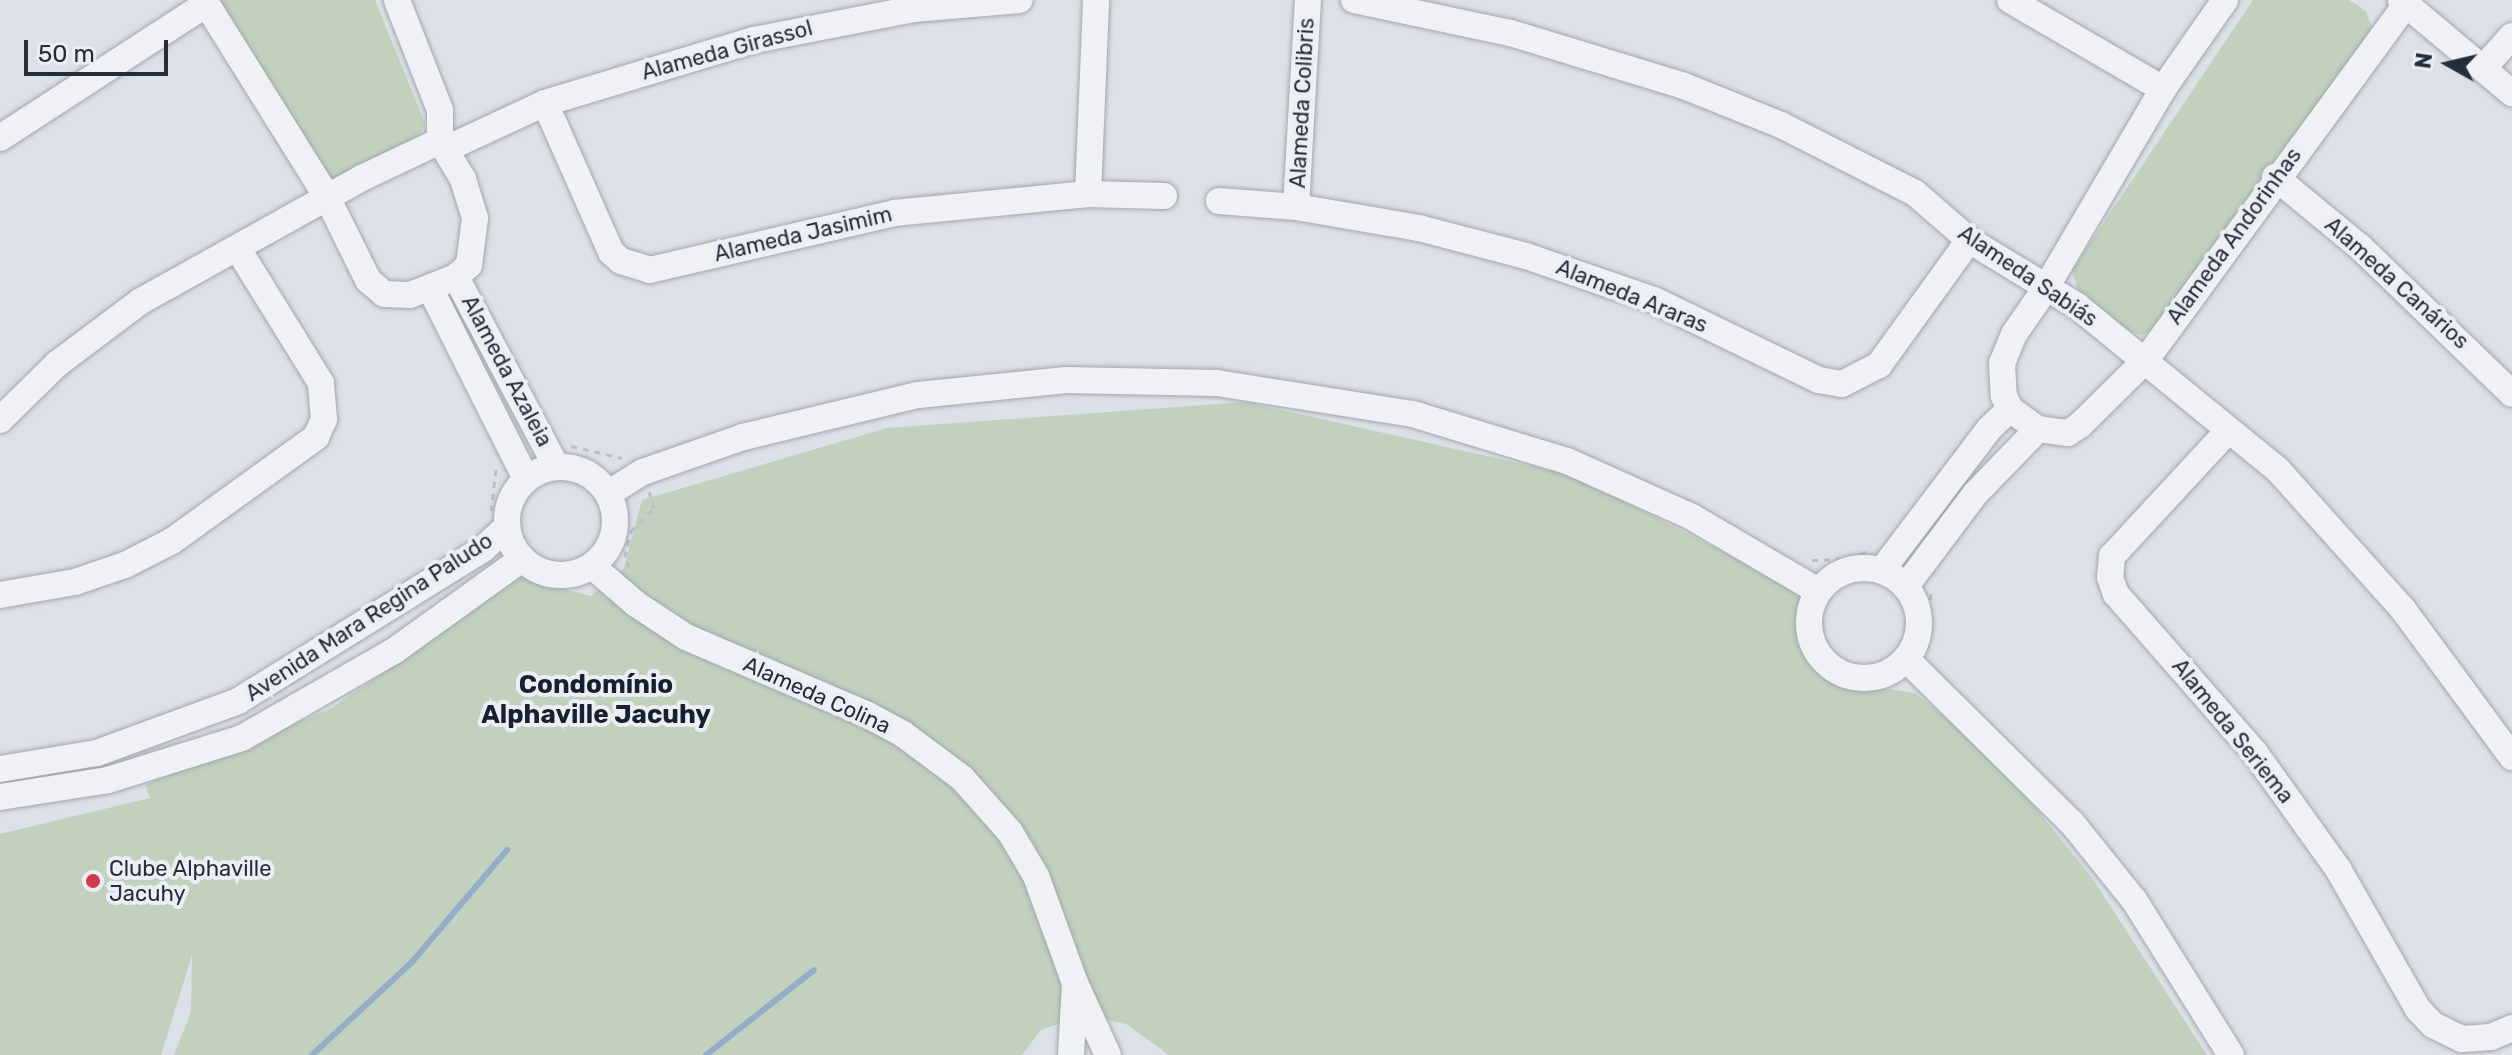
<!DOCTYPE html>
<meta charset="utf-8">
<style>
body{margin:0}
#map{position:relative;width:2512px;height:1055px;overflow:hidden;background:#dce0e7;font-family:Rubik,sans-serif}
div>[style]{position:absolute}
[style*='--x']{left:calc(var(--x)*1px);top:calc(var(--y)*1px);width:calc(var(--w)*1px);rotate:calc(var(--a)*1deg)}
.green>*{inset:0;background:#c1d1bd}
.stream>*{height:6px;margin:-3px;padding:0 3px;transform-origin:3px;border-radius:3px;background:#95adc9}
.path>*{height:3px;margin-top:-1.5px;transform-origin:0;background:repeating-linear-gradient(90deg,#babec5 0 6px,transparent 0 12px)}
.roads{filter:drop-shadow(0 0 2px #a1a7b1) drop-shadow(0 0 2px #a1a7b1)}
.minor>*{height:26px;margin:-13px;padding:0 13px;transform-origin:13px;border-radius:13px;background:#eff1f5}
.minor>.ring{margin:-13px;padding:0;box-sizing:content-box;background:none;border:26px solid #eff1f5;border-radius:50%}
.dots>*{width:22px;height:22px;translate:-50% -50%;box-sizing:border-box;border:4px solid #ebeff4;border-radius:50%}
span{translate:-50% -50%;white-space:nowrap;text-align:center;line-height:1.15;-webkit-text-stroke:8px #ebeff4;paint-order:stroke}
.street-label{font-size:22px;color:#252d3d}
.poi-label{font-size:22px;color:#252d3d}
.left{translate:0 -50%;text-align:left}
.quarter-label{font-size:26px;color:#181f2e;font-weight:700}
.north{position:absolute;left:2408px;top:24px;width:80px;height:80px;-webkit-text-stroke:6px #ebeff4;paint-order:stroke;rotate:278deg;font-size:22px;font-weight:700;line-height:32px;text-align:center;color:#252d3d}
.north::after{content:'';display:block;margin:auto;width:28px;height:36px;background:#252d3d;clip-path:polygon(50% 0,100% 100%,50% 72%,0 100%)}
.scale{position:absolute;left:24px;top:40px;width:144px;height:36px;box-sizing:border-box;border:4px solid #252d3d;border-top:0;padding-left:10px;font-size:24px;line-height:28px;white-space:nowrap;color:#252d3d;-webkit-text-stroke:6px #ebeff4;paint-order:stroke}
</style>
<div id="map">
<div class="green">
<i style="clip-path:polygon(196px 0,375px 0,425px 123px,415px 147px,339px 187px,318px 181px)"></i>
<i style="clip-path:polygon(2253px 0,2349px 0,2366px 11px,2375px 36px,2159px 329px,2141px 335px,2119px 328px,2081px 299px,2072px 270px)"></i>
<i style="clip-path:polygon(1245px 402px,1572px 475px,1793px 587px,1817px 620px,1837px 682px,1915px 693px,1993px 755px,2092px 878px,2207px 1055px,1169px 1055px,1126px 1024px,1083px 1015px,1041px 1030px,1022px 1055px,174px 1055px,191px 1012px,192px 955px,161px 1055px,0 1055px,0 834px,150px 798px,145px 785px,332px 708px,518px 577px,591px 596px,624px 568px,642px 500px,887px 428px)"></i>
</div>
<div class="stream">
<i style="--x:312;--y:1055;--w:137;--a:-42.9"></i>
<i style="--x:412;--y:962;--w:147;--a:-49.7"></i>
<i style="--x:706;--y:1055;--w:137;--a:-38.2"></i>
</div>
<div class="path">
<i style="--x:571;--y:446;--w:52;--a:13.2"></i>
<i style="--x:491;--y:511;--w:42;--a:-83.2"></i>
<i style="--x:1812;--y:560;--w:37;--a:-2"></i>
<i style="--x:1849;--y:559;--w:20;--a:-24"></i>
<i style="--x:629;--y:567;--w:11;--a:-112"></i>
<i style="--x:625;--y:557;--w:27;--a:-77"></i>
<i style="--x:631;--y:531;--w:33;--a:-45"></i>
<i style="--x:654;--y:508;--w:17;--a:-107"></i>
<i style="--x:1928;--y:647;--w:59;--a:-87.1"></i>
</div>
<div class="roads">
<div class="minor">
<i style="--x:204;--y:0;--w:232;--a:58"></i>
<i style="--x:327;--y:197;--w:93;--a:63.7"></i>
<i style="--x:368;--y:280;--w:21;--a:41"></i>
<i style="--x:384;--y:294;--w:26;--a:2"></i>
<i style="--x:410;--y:295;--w:49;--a:-21.4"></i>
<i style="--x:456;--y:277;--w:18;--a:-43"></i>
<i style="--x:469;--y:265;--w:47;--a:-82.7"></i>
<i style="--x:475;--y:218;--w:41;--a:-107.1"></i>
<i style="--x:463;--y:179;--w:44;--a:-121.2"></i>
<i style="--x:440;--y:141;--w:31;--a:-90"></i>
<i style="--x:440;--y:110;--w:118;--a:-111.4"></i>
<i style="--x:1354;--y:0;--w:160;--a:11.9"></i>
<i style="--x:1511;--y:33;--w:181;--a:17"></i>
<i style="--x:1684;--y:86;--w:105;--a:21.9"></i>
<i style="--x:1781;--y:125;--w:150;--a:26.9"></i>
<i style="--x:1915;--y:193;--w:72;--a:41"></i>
<i style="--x:1969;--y:240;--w:127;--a:31.4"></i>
<i style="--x:2077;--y:306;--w:259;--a:39.2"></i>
<i style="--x:2278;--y:470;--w:186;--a:48.1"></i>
<i style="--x:2402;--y:608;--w:185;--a:53.6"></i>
<i style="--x:2010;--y:0;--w:177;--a:30.2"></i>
<i style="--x:2225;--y:0;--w:108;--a:124.9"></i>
<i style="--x:2163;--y:89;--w:231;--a:120.5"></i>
<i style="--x:2046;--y:288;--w:56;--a:124.8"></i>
<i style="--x:2014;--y:334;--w:31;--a:112"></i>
<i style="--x:2002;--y:363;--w:33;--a:87"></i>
<i style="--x:2004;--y:396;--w:14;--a:65"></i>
<i style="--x:2010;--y:409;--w:34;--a:36"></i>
<i style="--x:2038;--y:429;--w:30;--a:8"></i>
<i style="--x:2068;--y:433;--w:14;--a:-34"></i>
<i style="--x:2080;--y:425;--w:91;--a:-44.6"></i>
<i style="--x:2145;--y:361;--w:442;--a:-53.8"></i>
<i style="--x:2401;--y:0;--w:145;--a:40"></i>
<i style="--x:2485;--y:66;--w:40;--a:-48"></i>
<i style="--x:545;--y:103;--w:163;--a:66.1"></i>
<i style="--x:611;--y:252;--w:13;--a:42"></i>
<i style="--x:621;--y:261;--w:30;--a:17"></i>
<i style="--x:650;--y:270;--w:251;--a:-13.1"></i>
<i style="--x:894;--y:213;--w:195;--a:-5.6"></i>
<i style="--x:1088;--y:194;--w:76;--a:1.5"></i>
<i style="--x:0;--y:138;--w:246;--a:-33"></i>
<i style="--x:448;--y:148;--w:107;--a:-24.9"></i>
<i style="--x:545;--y:103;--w:218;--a:-16.8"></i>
<i style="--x:754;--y:40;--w:163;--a:-11"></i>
<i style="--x:914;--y:9;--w:106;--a:-4.9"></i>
<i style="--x:2275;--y:177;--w:110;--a:39.5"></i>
<i style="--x:2360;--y:247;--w:211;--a:44"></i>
<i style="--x:1088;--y:194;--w:194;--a:-87.6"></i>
<i style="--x:1219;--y:201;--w:77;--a:4.5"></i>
<i style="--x:1296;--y:207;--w:125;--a:9.7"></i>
<i style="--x:1419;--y:228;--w:111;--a:14.7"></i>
<i style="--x:1526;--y:256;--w:135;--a:19"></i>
<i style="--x:1654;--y:300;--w:183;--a:25.9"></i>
<i style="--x:1819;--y:380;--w:23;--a:10"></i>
<i style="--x:1842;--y:384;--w:42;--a:-27.2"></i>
<i style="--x:1879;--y:365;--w:154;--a:-54.2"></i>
<i style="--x:1296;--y:207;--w:207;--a:-86.7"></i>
<i style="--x:456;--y:277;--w:214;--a:62.1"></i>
<i style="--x:430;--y:288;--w:214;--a:63.3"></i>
<i style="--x:0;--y:420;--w:80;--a:-44.5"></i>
<i style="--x:57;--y:364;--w:105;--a:-36.9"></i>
<i style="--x:141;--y:301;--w:253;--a:-29.1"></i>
<i style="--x:362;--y:178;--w:86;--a:-25.4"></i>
<i style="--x:2227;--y:432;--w:169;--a:132.8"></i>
<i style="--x:2112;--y:556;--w:21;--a:95"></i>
<i style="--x:2110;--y:577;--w:18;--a:71"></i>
<i style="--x:2116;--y:594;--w:211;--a:48.8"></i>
<i style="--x:2255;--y:753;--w:143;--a:54.4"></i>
<i style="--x:2338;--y:869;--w:161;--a:60.3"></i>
<i style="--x:2418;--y:1009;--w:22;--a:47"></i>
<i style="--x:2433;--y:1025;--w:32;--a:26"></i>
<i style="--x:2462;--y:1039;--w:29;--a:-4"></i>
<i style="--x:2491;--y:1037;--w:23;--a:-23"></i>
<i class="ring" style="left:507px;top:467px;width:82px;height:82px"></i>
<i style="--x:609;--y:493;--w:40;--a:-32"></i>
<i style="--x:643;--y:472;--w:106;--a:-19.3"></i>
<i style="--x:743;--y:437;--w:180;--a:-13.5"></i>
<i style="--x:918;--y:395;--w:149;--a:-5.8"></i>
<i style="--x:1066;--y:380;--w:151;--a:1.1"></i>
<i style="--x:1217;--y:383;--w:198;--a:9"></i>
<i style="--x:1413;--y:414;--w:161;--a:17"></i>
<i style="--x:1567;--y:461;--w:137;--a:24.1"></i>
<i style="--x:1692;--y:517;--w:146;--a:30.4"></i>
<i style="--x:592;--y:566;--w:58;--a:40.8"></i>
<i style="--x:636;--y:604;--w:60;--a:33.4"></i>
<i style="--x:686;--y:637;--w:196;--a:23.2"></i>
<i style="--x:866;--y:714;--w:42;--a:28.4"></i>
<i style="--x:903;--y:734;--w:74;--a:36.7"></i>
<i style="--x:962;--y:778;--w:72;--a:48.4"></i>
<i style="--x:1010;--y:832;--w:51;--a:59.4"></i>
<i style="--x:1036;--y:876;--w:114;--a:70"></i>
<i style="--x:1075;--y:983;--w:79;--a:65.4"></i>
<i class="ring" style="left:1809px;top:568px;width:84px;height:84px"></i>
<i style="--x:1882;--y:570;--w:177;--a:-52.8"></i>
<i style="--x:1989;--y:429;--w:29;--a:-44"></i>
<i style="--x:1906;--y:586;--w:115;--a:-53.1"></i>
<i style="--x:1975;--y:494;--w:91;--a:-45.9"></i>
<i style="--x:0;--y:595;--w:76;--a:-9.8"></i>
<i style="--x:75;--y:582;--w:53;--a:-18.8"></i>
<i style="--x:125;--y:565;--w:53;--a:-27.1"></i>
<i style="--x:172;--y:541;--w:178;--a:-35.8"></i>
<i style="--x:316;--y:437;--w:20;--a:-66"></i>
<i style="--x:324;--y:419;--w:36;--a:-95"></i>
<i style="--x:321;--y:383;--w:158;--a:-121.8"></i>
<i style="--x:1906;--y:659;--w:233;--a:44.7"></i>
<i style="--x:2072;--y:823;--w:99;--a:51.2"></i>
<i style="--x:2134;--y:900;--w:183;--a:58"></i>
<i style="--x:0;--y:769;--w:98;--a:-9.4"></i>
<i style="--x:97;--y:753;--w:150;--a:-20.2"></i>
<i style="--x:238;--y:701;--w:288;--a:-31.8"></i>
<i style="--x:483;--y:549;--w:33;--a:-43"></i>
<i style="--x:0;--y:797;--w:109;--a:-8.9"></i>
<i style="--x:108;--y:780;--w:140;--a:-17.4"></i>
<i style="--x:242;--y:738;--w:175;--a:-29.8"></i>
<i style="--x:394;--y:651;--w:158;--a:-35.7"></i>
<i style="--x:1071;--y:1055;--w:72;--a:-86.8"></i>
</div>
</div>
<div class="dots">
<i style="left:93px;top:881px;background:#d23a4d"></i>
</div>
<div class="street-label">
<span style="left:727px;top:50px;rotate:-15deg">Alameda Girassol</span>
<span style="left:1302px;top:103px;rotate:-87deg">Alameda Colibris</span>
<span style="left:803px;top:234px;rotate:-13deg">Alameda Jasimim</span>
<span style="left:2234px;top:236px;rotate:-54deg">Alameda Andorinhas</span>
<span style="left:2028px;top:276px;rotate:34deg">Alameda Sabiás</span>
<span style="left:2397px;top:283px;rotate:42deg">Alameda Canários</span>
<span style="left:1632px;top:296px;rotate:22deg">Alameda Araras</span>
<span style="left:507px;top:371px;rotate:62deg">Alameda Azaleia</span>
<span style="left:369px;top:617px;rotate:-33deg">Avenida Mara Regina Paludo</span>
<span style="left:817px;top:695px;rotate:24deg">Alameda Colina</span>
<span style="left:2233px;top:731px;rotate:51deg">Alameda Seriema</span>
</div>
<div class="poi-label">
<span class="left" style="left:109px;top:881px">Clube Alphaville<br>Jacuhy</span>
</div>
<div class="quarter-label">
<span style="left:596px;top:700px">Condomínio<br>Alphaville Jacuhy</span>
</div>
<div class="north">N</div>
<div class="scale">50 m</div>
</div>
